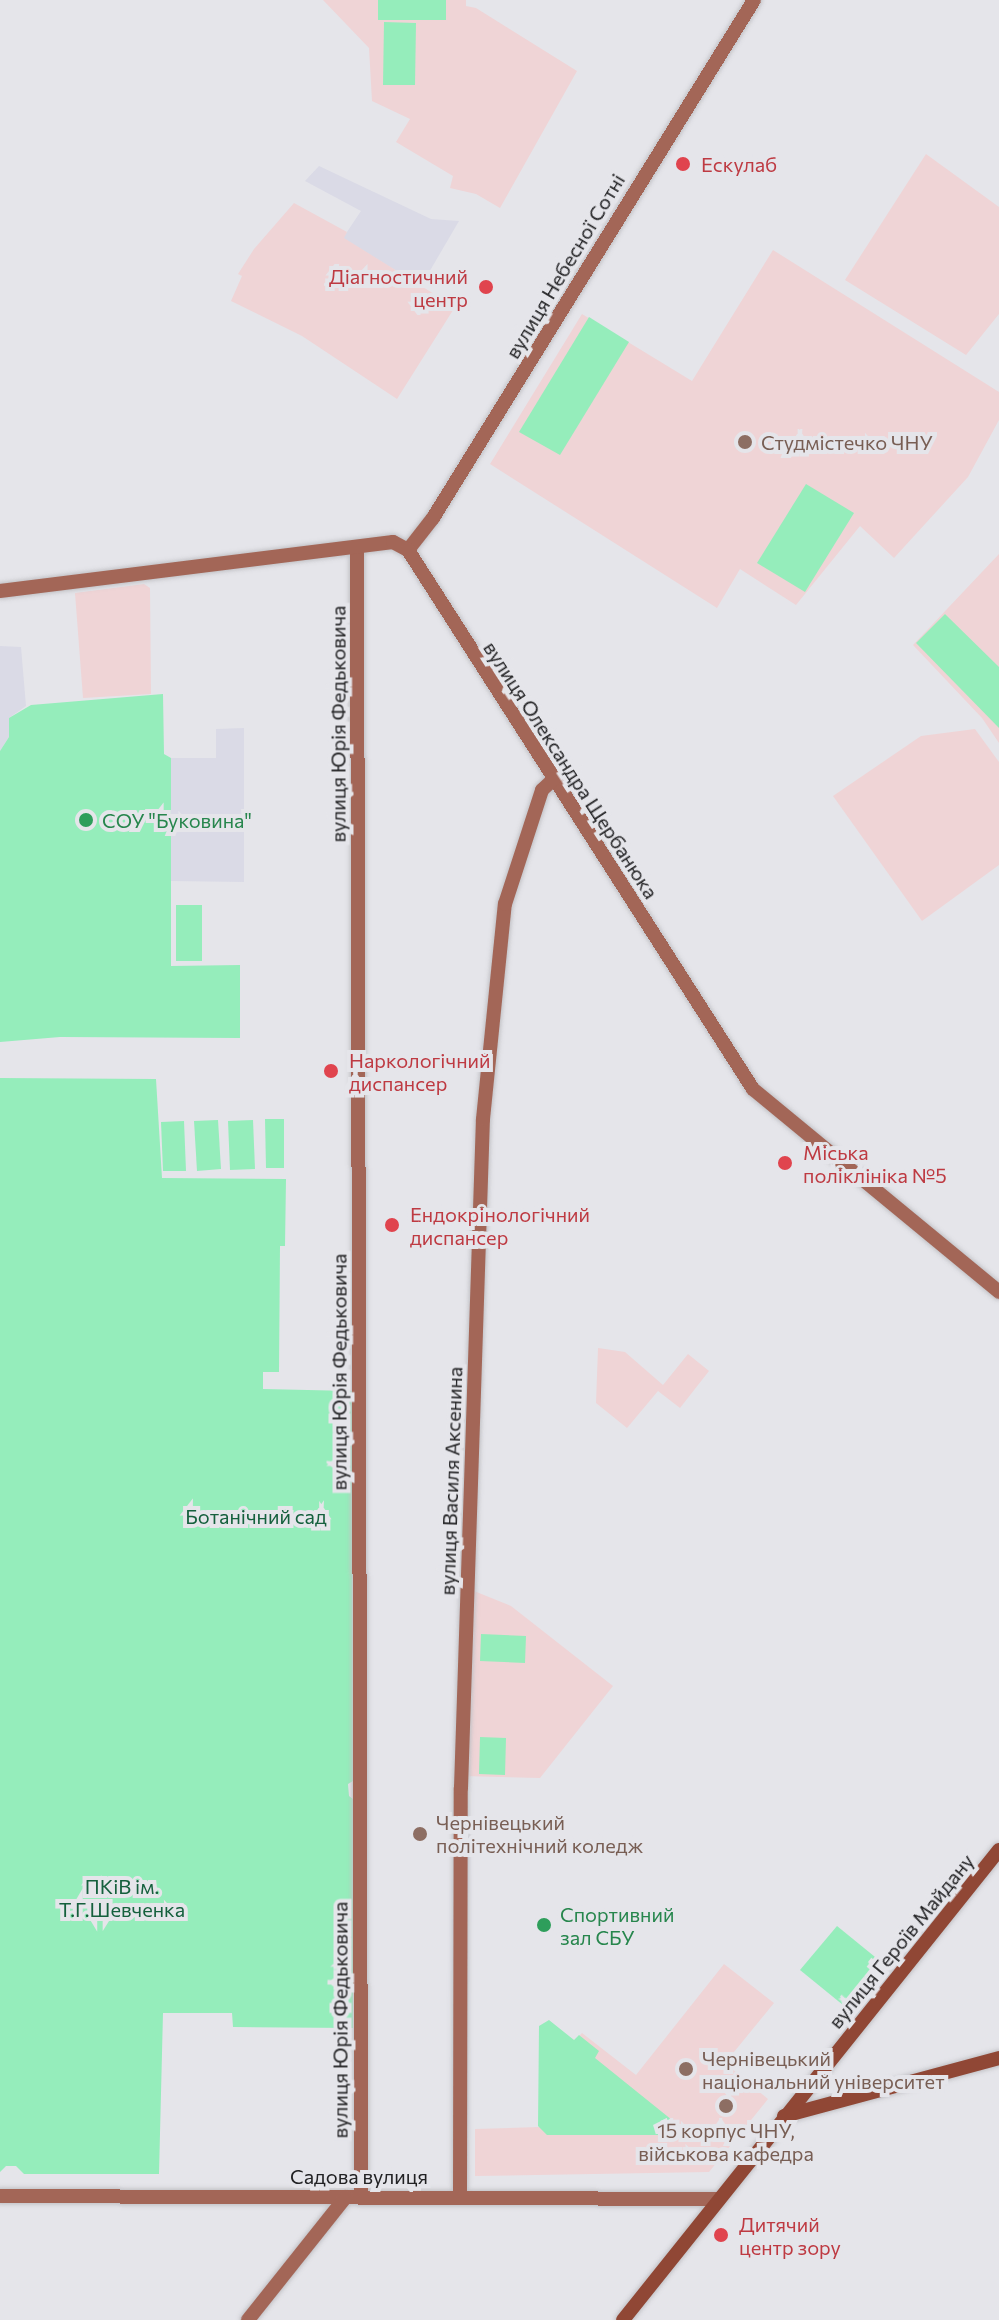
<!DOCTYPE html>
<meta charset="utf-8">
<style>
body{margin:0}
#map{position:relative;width:999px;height:2320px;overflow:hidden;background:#e5e5ea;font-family:Commissioner,sans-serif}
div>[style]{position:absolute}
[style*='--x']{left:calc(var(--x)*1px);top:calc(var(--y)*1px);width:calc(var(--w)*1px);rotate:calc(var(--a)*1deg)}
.built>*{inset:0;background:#dadae6}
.education>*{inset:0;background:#efd4d6}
.green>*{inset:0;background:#95edbb}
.roads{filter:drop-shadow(0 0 2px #c2c2c6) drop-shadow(0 0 2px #c2c2c6)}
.secondary>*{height:14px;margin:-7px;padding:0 7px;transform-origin:7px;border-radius:7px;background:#a36657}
.primary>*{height:14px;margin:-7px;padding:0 7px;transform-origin:7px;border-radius:7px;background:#904735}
.dots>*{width:22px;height:22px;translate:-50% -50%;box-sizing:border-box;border:4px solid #e5e5ea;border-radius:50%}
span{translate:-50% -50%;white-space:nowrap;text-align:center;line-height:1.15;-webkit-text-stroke:8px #e5e5ea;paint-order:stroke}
.health-label{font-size:20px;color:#be3a42}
.left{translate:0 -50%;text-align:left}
.right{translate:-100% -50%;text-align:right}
.street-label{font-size:20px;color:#222224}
.education-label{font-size:20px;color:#785e54}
.leisure-label{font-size:20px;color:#27864d}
.park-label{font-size:20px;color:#15603d}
</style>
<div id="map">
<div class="built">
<i style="clip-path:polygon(319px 166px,431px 219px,459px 221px,421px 286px,343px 238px,361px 211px,305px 181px)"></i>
<i style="clip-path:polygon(0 646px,21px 647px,26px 706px,9px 718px,9px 737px,0 751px)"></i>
<i style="clip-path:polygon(244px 728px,244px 882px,171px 881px,171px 758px,216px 758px,216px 729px)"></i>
</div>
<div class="education">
<i style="clip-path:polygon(323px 0,466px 0,466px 6px,476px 8px,577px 71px,500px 208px,476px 194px,450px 188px,453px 176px,396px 142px,410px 119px,372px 101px,369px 48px)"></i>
<i style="clip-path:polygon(926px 154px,999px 207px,999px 314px,966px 355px,845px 280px)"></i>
<i style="clip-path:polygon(294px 203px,347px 232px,344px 238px,455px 307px,397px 399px,302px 336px,231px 301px,242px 276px,238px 274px,254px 249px)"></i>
<i style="clip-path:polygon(773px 250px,999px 392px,999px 420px,968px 477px,894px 558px,860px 526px,796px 605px,740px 569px,717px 608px,490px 464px,582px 314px,692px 381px)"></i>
<i style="clip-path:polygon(999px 554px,999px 743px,982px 718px,913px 645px)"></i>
<i style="clip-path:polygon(144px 584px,150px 588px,151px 694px,83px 698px,75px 593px)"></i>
<i style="clip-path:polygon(975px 729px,999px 762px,999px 865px,922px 921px,833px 796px,921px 736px)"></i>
<i style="clip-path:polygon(598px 1348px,625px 1352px,663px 1385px,688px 1354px,709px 1371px,680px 1408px,658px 1391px,627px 1428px,596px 1403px)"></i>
<i style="clip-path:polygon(469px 1589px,511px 1606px,613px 1686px,540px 1778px,463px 1776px)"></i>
<i style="clip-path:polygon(724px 1964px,774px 2003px,725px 2063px,768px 2099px,709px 2172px,475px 2176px,475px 2129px,539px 2127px,574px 2042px,582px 2033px,636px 2075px)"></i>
</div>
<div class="green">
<i style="clip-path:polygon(378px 0,446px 0,446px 20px,378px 20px)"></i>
<i style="clip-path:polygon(384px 22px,416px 23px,415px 85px,383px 85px)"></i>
<i style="clip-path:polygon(589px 317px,629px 342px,560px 455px,519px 432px)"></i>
<i style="clip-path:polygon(806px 484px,854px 513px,805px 592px,757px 563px)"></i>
<i style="clip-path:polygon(945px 614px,999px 667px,999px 728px,916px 643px)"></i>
<i style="clip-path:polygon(163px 694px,164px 754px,171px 758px,171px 966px,240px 965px,240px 1038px,60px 1037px,0 1042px,0 751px,9px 737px,9px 718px,31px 705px)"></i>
<i style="clip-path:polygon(176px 905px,202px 905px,202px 961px,176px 961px)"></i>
<i style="clip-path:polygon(0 1078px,156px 1079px,162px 1178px,286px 1179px,285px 1246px,280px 1246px,279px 1372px,263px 1372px,263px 1389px,352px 1391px,353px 1781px,348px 1784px,349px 1796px,353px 1799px,353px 2028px,233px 2027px,232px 2013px,163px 2013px,159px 2174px,24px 2174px,16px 2166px,6px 2166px,0 2172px)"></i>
<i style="clip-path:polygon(265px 1119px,284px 1119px,284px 1168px,266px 1168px)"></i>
<i style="clip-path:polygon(218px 1120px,221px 1169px,197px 1171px,194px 1121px)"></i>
<i style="clip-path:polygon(253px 1120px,255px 1169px,230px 1170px,228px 1121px)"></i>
<i style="clip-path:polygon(184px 1121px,186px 1171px,163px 1171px,161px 1122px)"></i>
<i style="clip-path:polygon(481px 1634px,526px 1636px,525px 1663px,480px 1661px)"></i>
<i style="clip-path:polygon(480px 1737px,506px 1738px,505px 1775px,479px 1774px)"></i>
<i style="clip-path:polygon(837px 1926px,880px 1961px,843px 2005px,800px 1970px)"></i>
<i style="clip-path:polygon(549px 2020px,574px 2040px,579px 2035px,599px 2051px,595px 2058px,672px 2120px,670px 2135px,547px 2135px,538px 2126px,539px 2026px)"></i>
</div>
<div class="roads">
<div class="secondary">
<i style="--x:357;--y:547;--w:1650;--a:89.86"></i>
<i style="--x:408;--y:550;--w:41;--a:-52"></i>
<i style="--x:433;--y:518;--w:609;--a:-58.21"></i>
<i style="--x:0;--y:591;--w:396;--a:-7.1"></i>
<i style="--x:393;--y:542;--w:17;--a:28"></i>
<i style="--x:408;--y:550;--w:640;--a:57.38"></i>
<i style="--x:753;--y:1089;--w:319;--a:39.5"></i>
<i style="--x:460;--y:2195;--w:407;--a:-89.9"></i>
<i style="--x:461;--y:1788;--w:669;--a:-88.12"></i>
<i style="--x:483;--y:1119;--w:216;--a:-84.2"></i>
<i style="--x:505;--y:904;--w:120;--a:-72"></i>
<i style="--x:542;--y:790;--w:16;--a:-43"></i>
<i style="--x:0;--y:2196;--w:719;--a:0.24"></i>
<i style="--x:248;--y:2320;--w:157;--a:-51.5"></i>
</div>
<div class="primary">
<i style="--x:784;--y:2116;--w:223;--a:-15.1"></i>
<i style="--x:623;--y:2320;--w:602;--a:-51.34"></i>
</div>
</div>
<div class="dots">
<i style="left:683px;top:164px;background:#e0444e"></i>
<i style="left:486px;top:287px;background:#e0444e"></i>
<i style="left:745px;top:442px;background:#8d6e63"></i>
<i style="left:86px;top:820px;background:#2e9e5b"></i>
<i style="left:331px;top:1071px;background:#e0444e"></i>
<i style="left:785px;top:1163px;background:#e0444e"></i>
<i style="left:392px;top:1225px;background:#e0444e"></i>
<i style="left:420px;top:1834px;background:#8d6e63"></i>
<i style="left:544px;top:1925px;background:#2e9e5b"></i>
<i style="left:686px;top:2069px;background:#8d6e63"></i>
<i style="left:726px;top:2106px;background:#8d6e63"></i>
<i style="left:721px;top:2235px;background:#e0444e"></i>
</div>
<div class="health-label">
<span class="left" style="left:701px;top:164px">Ескулаб</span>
<span class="right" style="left:468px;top:288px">Діагностичний<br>центр</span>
<span class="left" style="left:349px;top:1072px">Наркологічний<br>диспансер</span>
<span class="left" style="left:803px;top:1164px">Міська<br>поліклініка №5</span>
<span class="left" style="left:410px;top:1226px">Ендокрінологічний<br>диспансер</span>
<span class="left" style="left:739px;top:2236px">Дитячий<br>центр зору</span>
</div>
<div class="street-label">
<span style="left:565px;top:266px;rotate:-59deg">вулиця Небесної Сотні</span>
<span style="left:338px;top:724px;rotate:-90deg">вулиця Юрія Федьковича</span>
<span style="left:571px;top:770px;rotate:57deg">вулиця Олександра Щербанюка</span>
<span style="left:339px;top:1372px;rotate:-90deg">вулиця Юрія Федьковича</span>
<span style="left:451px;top:1481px;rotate:-88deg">вулиця Василя Аксенина</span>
<span style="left:901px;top:1941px;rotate:-51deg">вулиця Героїв Майдану</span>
<span style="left:340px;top:2020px;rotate:-90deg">вулиця Юрія Федьковича</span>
<span style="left:359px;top:2176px">Садова вулиця</span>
</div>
<div class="education-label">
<span class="left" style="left:761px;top:442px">Студмістечко ЧНУ</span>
<span class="left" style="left:436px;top:1834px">Чернівецький<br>політехнічний коледж</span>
<span class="left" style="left:702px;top:2070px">Чернівецький<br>національний університет</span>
<span style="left:726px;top:2142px">15 корпус ЧНУ,<br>військова кафедра</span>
</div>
<div class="leisure-label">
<span class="left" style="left:102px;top:820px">СОУ "Буковина"</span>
<span class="left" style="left:560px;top:1926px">Спортивний<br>зал СБУ</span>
</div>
<div class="park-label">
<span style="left:256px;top:1516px">Ботанічний сад</span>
<span style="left:122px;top:1898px">ПКіВ ім.<br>Т.Г.Шевченка</span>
</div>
</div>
